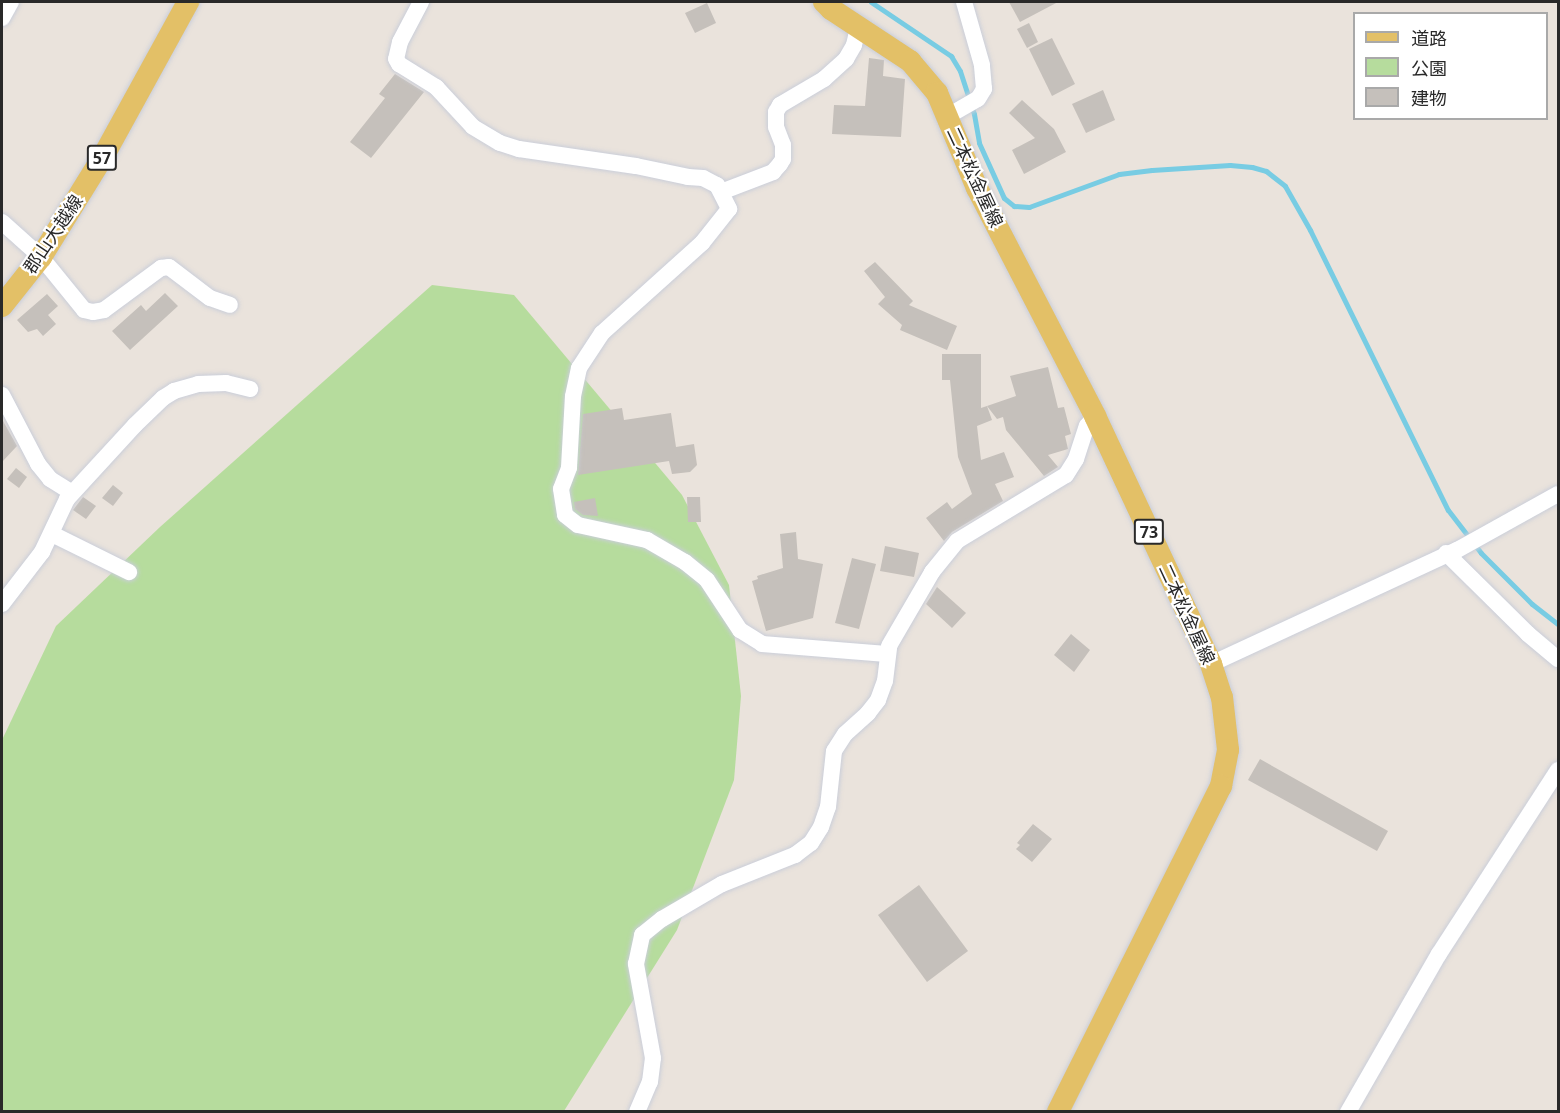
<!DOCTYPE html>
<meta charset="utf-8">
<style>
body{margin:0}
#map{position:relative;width:1560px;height:1113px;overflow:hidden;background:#eae3dc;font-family:"Open Sans","Noto Sans JP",sans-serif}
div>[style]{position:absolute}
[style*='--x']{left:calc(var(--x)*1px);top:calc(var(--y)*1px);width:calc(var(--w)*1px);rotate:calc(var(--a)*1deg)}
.green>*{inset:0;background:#b6dc9d}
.stream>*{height:5px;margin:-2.5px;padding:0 2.5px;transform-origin:2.5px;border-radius:2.5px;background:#78cce3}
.building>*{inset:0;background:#c5c0bb}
.roads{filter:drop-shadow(0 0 2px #caced9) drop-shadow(0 0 2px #caced9)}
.minor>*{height:16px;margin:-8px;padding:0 8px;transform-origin:8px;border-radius:8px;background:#fff}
.major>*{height:22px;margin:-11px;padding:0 11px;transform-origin:11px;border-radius:11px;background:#e3c067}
span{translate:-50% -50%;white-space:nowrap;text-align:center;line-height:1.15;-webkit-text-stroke:4.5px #fff;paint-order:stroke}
.shield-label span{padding:2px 4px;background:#fff;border:2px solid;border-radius:4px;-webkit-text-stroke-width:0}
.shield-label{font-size:16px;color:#292929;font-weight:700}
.street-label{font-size:18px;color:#292929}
.frame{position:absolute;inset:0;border:3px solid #292929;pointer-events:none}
.legend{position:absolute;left:1353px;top:12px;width:195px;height:108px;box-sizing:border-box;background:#fff;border:2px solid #a9a9a9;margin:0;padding:8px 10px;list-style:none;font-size:18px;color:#292929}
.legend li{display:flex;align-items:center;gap:12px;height:30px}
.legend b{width:30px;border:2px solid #a9a9a9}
</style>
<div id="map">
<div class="green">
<i style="clip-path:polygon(432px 285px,514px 295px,682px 495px,729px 585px,741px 696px,734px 780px,677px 930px,564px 1111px,2px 1111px,2px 740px,56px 626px,160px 527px)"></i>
</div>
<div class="stream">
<i style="--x:871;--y:2;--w:97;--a:34"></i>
<i style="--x:951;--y:56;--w:17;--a:59"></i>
<i style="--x:960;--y:71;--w:45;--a:72"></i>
<i style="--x:974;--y:114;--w:29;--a:80"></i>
<i style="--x:979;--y:143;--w:60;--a:65.6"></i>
<i style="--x:1004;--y:198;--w:13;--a:39"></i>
<i style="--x:1014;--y:206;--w:15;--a:4"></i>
<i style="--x:1029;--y:207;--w:96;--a:-20.1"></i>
<i style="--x:1119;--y:174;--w:33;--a:-7"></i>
<i style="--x:1152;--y:170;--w:78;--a:-3.7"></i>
<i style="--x:1230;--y:165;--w:22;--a:5"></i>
<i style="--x:1252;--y:167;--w:15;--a:16"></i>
<i style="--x:1266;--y:171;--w:24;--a:38"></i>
<i style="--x:1285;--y:186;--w:51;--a:60.4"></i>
<i style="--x:1310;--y:230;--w:312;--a:63.8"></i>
<i style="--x:1448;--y:510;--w:54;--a:52.5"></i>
<i style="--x:1481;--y:553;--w:72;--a:45"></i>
<i style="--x:1532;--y:604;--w:33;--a:38"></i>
</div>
<div class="building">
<i style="clip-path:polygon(1009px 2px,1058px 2px,1020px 22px)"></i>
<i style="clip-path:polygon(707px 3px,716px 23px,695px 33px,685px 13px)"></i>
<i style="clip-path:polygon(1029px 23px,1038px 42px,1027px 48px,1017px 29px)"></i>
<i style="clip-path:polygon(1052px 38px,1075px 84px,1052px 96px,1029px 49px)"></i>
<i style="clip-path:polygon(869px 58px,884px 60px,883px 76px,905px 79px,901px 137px,832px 134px,834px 105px,865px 106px)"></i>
<i style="clip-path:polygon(395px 74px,424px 92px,371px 158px,350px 142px,385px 98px,379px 94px)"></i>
<i style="clip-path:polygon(1103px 90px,1115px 120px,1086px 133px,1072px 104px)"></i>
<i style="clip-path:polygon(1022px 100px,1054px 129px,1066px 152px,1024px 174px,1012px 150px,1035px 138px,1009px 113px)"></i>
<i style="clip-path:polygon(875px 262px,913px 301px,909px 305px,957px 326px,947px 350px,900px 330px,902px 325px,878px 304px,885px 297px,864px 271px)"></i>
<i style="clip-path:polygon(165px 293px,178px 306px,130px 350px,112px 331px,141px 305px,146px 311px)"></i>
<i style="clip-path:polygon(47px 294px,58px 306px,48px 315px,56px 324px,43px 336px,37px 329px,28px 332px,17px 320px)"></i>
<i style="clip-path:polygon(942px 354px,981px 354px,981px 408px,987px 406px,992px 420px,977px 426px,981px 460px,1004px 452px,1014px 477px,995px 484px,1003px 501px,952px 532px,944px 541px,926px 518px,947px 502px,952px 509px,972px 494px,958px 457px,950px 380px,942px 380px)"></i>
<i style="clip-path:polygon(1048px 367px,1058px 408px,1064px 407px,1071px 434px,1065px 436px,1068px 449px,1048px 455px,1058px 467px,1044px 476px,1006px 430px,1003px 417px,997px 419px,987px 406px,1016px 396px,1010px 376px)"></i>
<i style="clip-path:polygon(622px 408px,624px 420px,671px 413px,676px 447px,694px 444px,697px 465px,690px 472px,672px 474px,669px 461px,578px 475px,583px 414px)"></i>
<i style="clip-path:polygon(2px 419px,17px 446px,2px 462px)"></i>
<i style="clip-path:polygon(16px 468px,27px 477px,19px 488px,7px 479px)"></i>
<i style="clip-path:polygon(113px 485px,123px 493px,113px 506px,102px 498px)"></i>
<i style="clip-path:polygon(83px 497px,96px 506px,86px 519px,73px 510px)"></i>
<i style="clip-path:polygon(687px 497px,700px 497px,701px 522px,688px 522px)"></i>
<i style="clip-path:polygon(595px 498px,598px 516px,583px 515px,575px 509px,574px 502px)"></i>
<i style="clip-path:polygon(796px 532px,798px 559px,823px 564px,813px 618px,766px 631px,752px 581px,758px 579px,757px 576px,783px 568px,780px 534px)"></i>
<i style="clip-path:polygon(885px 546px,919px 553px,914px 577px,880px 571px)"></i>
<i style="clip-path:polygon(852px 558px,876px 564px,859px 629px,835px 623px)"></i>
<i style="clip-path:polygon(937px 587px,966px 613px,952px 628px,926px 604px)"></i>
<i style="clip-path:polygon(1071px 634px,1090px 650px,1074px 672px,1054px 655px)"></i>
<i style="clip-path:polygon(1260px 759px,1388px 831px,1377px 851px,1248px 780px)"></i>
<i style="clip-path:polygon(1033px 824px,1052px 839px,1032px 862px,1016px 849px,1020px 845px,1017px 843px)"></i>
<i style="clip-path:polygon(919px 885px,968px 951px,927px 982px,878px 915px)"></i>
</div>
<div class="roads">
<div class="minor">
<i style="--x:421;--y:2;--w:45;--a:117.7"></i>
<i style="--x:400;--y:42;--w:17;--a:103"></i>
<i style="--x:396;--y:59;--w:6;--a:59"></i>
<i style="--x:399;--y:64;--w:44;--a:31.9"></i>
<i style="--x:436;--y:87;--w:54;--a:47.2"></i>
<i style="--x:473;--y:127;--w:31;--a:31"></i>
<i style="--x:500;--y:143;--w:20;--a:18"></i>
<i style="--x:519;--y:149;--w:118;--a:8.3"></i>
<i style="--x:636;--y:166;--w:53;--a:11.9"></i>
<i style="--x:688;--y:177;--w:15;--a:4"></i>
<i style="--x:703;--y:178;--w:16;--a:27"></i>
<i style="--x:717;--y:185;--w:27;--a:63"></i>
<i style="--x:729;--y:209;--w:43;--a:128.5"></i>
<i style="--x:702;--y:243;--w:135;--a:138"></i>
<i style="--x:602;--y:333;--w:42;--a:123.3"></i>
<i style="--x:579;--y:368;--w:29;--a:102"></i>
<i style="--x:573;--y:396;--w:72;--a:93.2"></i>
<i style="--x:569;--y:468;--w:22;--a:111"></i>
<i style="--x:561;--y:489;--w:26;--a:81"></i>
<i style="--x:565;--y:515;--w:16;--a:38"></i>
<i style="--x:578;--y:525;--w:71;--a:12.3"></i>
<i style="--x:647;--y:540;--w:44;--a:30.1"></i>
<i style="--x:685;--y:562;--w:28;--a:39"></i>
<i style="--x:707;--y:580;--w:60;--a:56.6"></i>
<i style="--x:740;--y:630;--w:26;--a:32"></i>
<i style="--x:762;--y:644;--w:125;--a:4.6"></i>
<i style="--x:2;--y:18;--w:18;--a:-61"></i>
<i style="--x:948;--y:116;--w:34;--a:-30"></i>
<i style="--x:978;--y:99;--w:12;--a:-59"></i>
<i style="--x:984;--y:89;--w:24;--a:-95"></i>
<i style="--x:982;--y:65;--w:66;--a:-105.9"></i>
<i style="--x:721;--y:192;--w:56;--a:-21"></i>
<i style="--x:773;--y:172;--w:11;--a:-49"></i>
<i style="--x:780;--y:164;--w:6;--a:-59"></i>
<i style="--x:783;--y:159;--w:14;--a:-90"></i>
<i style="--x:783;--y:145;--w:19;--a:-111"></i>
<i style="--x:776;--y:127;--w:15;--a:-90"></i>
<i style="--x:776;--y:112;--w:8;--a:-60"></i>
<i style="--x:780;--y:105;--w:51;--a:-30.6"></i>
<i style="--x:824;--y:79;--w:30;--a:-42"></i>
<i style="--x:846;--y:59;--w:16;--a:-60"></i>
<i style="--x:854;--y:45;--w:18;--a:-77"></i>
<i style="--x:2;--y:222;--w:52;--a:41.9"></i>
<i style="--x:41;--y:257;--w:68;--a:50.9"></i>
<i style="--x:84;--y:310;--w:9;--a:13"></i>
<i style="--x:93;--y:312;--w:11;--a:-10"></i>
<i style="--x:104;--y:310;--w:71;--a:-36.4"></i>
<i style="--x:161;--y:268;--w:8;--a:-7"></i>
<i style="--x:169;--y:267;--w:51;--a:37.1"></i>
<i style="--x:210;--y:298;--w:21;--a:19"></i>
<i style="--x:2;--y:395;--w:78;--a:62.4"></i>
<i style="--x:38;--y:464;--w:19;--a:51"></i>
<i style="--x:50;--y:479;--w:26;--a:32"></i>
<i style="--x:52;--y:534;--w:86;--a:26.3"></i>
<i style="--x:1446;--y:553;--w:115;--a:44.6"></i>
<i style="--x:1528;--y:634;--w:39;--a:40"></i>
<i style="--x:2;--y:604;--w:66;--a:-52.4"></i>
<i style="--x:42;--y:552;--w:59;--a:-64.7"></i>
<i style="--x:67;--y:499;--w:100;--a:-47.4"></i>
<i style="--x:135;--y:425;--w:39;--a:-44"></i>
<i style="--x:163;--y:398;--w:13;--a:-32"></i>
<i style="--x:174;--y:391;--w:25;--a:-16"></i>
<i style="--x:198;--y:384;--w:28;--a:-2"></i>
<i style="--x:226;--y:383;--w:25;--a:14"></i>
<i style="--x:1211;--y:664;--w:271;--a:-24.9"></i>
<i style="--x:1457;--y:550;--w:115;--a:-29"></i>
<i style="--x:637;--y:1112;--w:33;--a:-67"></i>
<i style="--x:650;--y:1082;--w:24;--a:-83"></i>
<i style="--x:653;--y:1058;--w:96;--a:-100.3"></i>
<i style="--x:636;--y:964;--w:30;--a:-78"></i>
<i style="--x:642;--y:935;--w:26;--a:-39"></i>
<i style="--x:662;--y:919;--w:69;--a:-30.3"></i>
<i style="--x:722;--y:884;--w:79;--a:-21.7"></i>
<i style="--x:795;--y:855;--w:20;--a:-37"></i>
<i style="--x:811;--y:843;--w:19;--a:-58"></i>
<i style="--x:821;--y:827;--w:21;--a:-71"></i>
<i style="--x:828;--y:807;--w:56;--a:-83.9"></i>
<i style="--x:834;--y:751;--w:20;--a:-57"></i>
<i style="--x:845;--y:734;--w:31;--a:-42"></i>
<i style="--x:868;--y:713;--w:16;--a:-52"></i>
<i style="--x:878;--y:700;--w:20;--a:-70"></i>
<i style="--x:885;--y:681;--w:35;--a:-83"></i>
<i style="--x:889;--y:646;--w:86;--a:-59.8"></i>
<i style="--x:932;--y:572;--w:40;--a:-51"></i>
<i style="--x:957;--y:541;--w:127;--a:-31.2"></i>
<i style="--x:1066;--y:475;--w:19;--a:-58"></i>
<i style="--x:1076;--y:459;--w:35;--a:-72"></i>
<i style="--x:1087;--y:426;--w:13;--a:-51"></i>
<i style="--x:1348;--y:1112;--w:182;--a:-60.1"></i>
<i style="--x:1439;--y:954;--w:219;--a:-57.1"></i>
</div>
<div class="major">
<i style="--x:824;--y:2;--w:10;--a:45"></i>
<i style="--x:831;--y:9;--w:95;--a:33.4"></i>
<i style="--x:910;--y:61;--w:42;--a:49.8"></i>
<i style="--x:937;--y:93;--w:103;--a:67.2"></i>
<i style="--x:977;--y:188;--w:257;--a:62.6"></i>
<i style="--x:1095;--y:416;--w:274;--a:64.9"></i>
<i style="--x:1211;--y:664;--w:35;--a:72"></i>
<i style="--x:1222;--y:697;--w:53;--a:83.5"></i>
<i style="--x:1228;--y:750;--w:37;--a:101"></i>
<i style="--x:1221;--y:786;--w:364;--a:116.6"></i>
<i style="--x:2;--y:306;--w:63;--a:-51.5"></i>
<i style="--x:41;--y:257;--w:120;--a:-58.3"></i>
<i style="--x:104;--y:155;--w:175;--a:-61.2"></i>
</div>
</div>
<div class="shield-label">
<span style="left:102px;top:158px">57</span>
<span style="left:1149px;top:532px">73</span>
</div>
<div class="street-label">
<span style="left:975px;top:177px;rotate:65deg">二本松金屋線</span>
<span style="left:53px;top:234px;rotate:-56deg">郡山大越線</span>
<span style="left:1187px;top:614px;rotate:65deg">二本松金屋線</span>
</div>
<div class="frame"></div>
<ul class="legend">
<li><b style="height:8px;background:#e3c067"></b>道路</li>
<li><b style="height:16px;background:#b6dc9d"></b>公園</li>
<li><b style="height:16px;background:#c5c0bb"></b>建物</li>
</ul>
</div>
